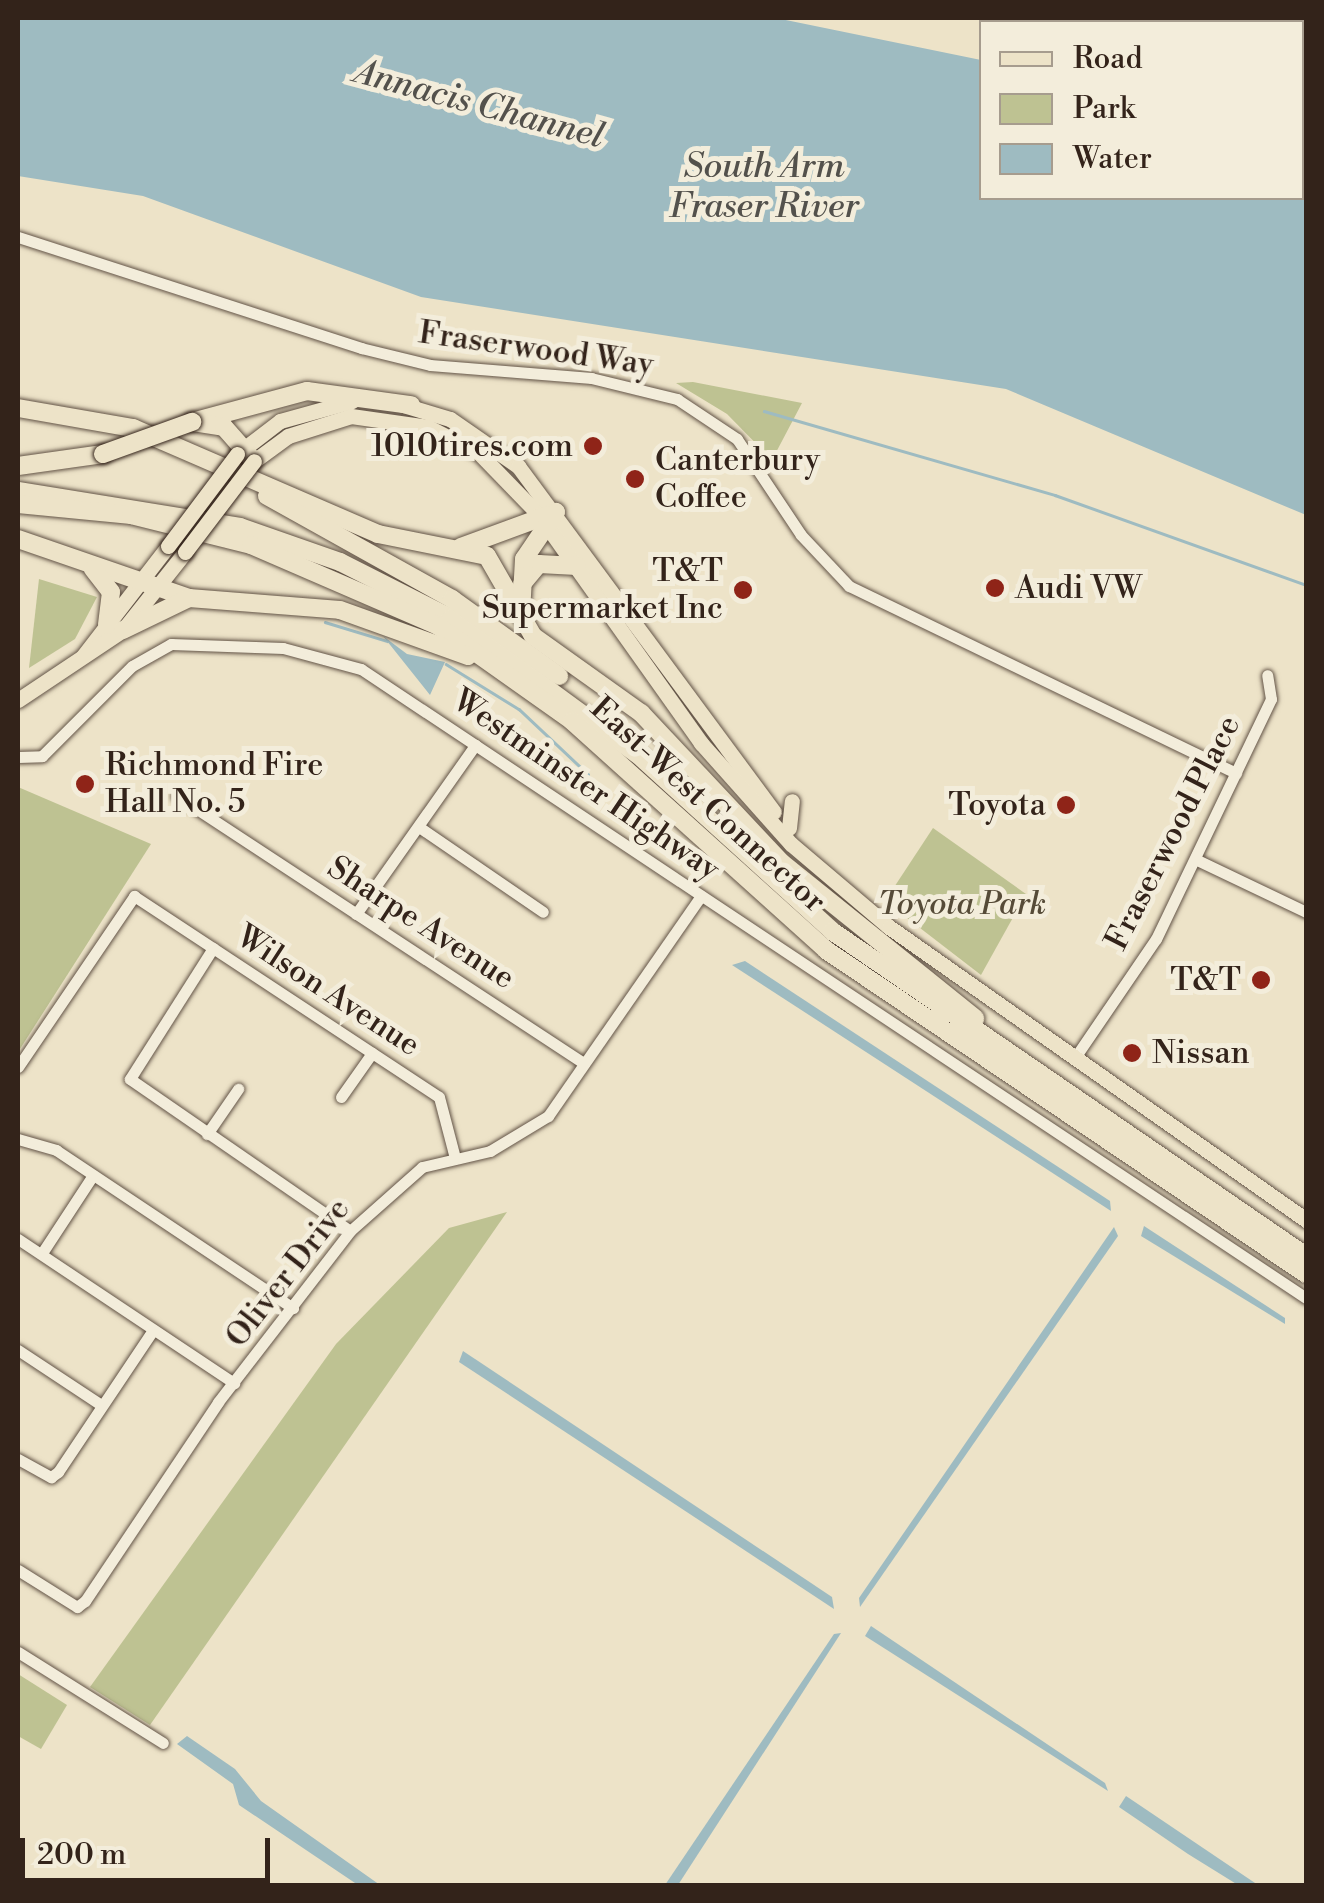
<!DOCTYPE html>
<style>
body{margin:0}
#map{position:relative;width:1324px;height:1903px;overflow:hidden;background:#ede3c8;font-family:"Libre Bodoni",serif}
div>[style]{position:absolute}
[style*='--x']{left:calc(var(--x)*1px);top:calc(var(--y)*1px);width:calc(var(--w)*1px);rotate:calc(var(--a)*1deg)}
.green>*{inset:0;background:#bec292}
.water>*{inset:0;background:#9ebbc1}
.stream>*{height:2.5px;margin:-1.25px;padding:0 1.25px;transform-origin:1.25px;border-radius:1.25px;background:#9ebbc1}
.roads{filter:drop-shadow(0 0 2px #625346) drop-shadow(0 0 2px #625346)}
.minor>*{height:11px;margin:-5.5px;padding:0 5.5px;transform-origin:5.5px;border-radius:5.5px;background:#f3eddb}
.major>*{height:15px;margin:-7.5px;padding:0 7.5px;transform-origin:7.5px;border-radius:7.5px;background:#ede3c8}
.highway>*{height:18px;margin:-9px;padding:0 9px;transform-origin:9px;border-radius:9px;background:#ede3c8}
.bridges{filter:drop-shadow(0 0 2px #33231a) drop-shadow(0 0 2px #33231a)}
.major-bridge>*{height:15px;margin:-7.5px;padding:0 7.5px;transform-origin:7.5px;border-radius:7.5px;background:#ede3c8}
.highway-bridge>*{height:18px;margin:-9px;padding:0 9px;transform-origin:9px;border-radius:9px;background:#ede3c8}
.dots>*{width:28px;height:28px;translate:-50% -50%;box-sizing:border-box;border:5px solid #f3eddb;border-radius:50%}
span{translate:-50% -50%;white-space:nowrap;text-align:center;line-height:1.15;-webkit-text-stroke:10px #f3eddb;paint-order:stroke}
.street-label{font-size:32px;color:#33231a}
.poi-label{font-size:32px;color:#33231a}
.right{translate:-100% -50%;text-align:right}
.left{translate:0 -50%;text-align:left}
.park-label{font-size:32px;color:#564b38;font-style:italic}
.water-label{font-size:35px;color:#53514c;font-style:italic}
.frame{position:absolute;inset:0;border:20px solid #33231a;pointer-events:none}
.legend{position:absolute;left:979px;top:20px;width:325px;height:180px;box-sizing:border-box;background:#f3eddb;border:2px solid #a69c8e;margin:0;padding:12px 18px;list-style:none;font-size:30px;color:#33231a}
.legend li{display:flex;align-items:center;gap:20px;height:50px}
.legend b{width:50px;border:2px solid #a69c8e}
.scale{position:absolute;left:20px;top:1838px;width:250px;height:45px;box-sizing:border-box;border:5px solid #33231a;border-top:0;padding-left:12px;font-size:30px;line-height:35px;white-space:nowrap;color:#33231a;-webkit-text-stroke:8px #f3eddb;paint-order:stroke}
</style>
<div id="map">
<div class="green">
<i style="clip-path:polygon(676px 383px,693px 382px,802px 403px,772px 460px,727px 414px)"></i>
<i style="clip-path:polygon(39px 579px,97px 597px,75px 639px,29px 668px)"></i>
<i style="clip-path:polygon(18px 787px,151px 844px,18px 1052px)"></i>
<i style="clip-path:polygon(933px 828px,1026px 894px,981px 975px,885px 901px)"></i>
<i style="clip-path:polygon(507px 1212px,150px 1725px,90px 1687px,336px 1344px,449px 1228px)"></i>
<i style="clip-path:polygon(18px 1674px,67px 1705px,41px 1749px,18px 1736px)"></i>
</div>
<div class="water">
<i style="clip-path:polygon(18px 18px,776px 18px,981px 60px,982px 198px,1302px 198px,1306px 86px,1306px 515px,1006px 389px,421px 297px,143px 196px,18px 176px)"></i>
<i style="clip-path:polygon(383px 636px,407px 654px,445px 662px,430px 695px)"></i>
<i style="clip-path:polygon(745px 961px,1110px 1201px,1111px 1211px,732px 965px)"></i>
<i style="clip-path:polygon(1144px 1226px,1285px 1318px,1285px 1324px,1141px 1236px)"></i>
<i style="clip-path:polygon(1114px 1227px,1118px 1236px,860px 1607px,859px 1598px)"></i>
<i style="clip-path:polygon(463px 1351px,832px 1597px,834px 1609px,459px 1362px)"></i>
<i style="clip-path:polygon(871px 1626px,1105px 1783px,1108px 1791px,865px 1636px)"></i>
<i style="clip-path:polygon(841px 1633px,678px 1885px,665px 1885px,834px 1634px)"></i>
<i style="clip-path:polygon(187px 1736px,235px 1769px,261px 1801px,380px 1885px,358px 1885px,239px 1805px,233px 1784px,177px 1744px)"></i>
<i style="clip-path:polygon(1126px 1796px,1129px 1798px,1258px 1885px,1238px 1885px,1188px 1854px,1119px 1807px)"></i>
</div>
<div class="stream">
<i style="--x:764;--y:411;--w:303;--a:16.1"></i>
<i style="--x:1055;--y:495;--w:267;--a:19.7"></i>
<i style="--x:325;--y:622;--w:65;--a:17"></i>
<i style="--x:446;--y:664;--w:86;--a:31.7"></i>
<i style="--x:519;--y:709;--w:95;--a:43.3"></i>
</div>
<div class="roads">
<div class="minor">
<i style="--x:1064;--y:22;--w:4;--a:-90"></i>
<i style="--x:18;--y:237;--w:361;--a:17.9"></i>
<i style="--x:361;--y:348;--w:71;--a:13.8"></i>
<i style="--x:430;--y:365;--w:162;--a:4.6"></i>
<i style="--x:591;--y:378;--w:89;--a:13.7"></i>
<i style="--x:677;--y:399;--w:72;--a:33.7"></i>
<i style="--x:737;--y:439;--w:115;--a:56.3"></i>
<i style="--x:801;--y:535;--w:70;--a:46.7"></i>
<i style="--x:849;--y:586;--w:430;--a:25.8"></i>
<i style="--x:18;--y:757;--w:24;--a:-2"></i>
<i style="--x:42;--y:756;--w:127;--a:-45"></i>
<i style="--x:132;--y:666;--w:45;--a:-29.4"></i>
<i style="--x:171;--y:644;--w:112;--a:2"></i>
<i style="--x:283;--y:648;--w:81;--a:15.1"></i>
<i style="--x:361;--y:669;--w:1135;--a:33.65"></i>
<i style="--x:177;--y:796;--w:487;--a:33.3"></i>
<i style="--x:419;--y:827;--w:150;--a:34.4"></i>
<i style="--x:1195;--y:859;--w:123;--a:25.5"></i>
<i style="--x:356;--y:914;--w:207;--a:-54.8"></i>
<i style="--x:213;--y:948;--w:155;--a:122.4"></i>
<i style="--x:130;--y:1079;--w:267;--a:34.6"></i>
<i style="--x:1074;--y:1059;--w:145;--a:-55.7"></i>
<i style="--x:1156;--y:939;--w:266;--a:-64.4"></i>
<i style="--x:1271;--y:699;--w:24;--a:-99"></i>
<i style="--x:18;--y:1067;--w:207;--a:-55.8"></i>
<i style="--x:134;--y:896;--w:365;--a:33.4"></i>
<i style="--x:439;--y:1097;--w:63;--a:75.3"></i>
<i style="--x:341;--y:1097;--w:54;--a:-54.8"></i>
<i style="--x:207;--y:1134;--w:55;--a:-55.4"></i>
<i style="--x:18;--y:1139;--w:40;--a:16"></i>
<i style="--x:56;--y:1150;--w:285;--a:33.7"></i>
<i style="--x:18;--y:1239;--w:260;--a:33.7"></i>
<i style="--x:42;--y:1253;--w:93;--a:-56.8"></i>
<i style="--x:18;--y:1350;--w:100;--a:33.5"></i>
<i style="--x:18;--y:1459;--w:38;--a:29"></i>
<i style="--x:51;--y:1477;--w:9;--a:-36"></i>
<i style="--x:58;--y:1472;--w:171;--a:-56.2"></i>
<i style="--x:18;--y:1570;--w:70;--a:32.1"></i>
<i style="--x:77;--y:1607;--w:10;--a:-37"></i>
<i style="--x:85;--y:1601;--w:239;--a:-56.2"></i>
<i style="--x:218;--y:1402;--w:216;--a:-52.3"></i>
<i style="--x:350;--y:1231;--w:96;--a:-41.6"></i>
<i style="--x:422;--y:1167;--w:70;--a:-13.2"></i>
<i style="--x:490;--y:1151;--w:68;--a:-31.1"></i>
<i style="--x:548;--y:1116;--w:268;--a:-55.2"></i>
<i style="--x:18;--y:1652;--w:171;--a:32.1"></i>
</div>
<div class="major">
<i style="--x:400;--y:404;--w:52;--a:16.7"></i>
<i style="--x:450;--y:419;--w:83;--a:34.7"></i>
<i style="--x:518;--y:466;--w:430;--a:53.5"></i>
<i style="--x:237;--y:454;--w:54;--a:-37.5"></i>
<i style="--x:280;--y:421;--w:75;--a:-15.5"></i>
<i style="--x:254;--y:461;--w:42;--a:-36.3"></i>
<i style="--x:288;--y:436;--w:66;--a:-17.6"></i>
<i style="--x:351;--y:416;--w:78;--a:8.1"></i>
<i style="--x:428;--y:427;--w:57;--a:27"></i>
<i style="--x:479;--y:453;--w:86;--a:45.9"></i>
<i style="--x:539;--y:515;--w:280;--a:54.6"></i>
<i style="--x:701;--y:743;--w:135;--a:48.3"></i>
<i style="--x:791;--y:844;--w:128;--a:40.3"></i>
<i style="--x:889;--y:927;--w:510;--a:35.09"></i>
<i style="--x:83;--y:656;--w:139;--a:-52.3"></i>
<i style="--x:18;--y:700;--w:126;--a:-33.7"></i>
<i style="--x:123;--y:630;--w:100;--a:-51.5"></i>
<i style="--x:789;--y:828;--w:27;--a:-84"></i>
</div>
<div class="highway">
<i style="--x:18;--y:408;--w:117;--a:9.9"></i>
<i style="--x:133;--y:428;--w:267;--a:23.4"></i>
<i style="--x:378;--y:534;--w:111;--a:11.4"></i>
<i style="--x:487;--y:556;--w:92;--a:60.1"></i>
<i style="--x:533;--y:636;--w:133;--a:35.5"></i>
<i style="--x:641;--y:713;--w:206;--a:46.8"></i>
<i style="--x:782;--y:863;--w:248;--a:38.8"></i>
<i style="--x:192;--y:422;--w:119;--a:-15.1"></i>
<i style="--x:307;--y:391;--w:105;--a:7.7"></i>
<i style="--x:193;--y:422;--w:31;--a:9"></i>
<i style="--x:224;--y:427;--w:45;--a:48.6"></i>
<i style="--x:18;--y:466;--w:86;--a:-8"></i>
<i style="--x:18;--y:491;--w:225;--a:9.2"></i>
<i style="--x:240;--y:527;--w:106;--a:19.3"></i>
<i style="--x:340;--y:562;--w:124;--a:26.8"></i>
<i style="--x:451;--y:618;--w:230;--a:36.2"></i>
<i style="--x:637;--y:754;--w:263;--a:42.2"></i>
<i style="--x:832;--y:931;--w:575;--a:34.44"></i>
<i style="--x:267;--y:496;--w:212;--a:29.1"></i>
<i style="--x:452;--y:599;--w:132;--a:35.7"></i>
<i style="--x:18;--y:504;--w:114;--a:5.6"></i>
<i style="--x:131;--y:515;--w:124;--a:14"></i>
<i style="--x:251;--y:545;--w:204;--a:23.4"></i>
<i style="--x:438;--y:626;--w:164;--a:35.3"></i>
<i style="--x:572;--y:721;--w:342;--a:42"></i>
<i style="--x:826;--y:950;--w:579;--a:34.02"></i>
<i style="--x:18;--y:539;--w:181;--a:19"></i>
<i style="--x:189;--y:598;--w:151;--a:4.5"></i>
<i style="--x:340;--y:610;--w:136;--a:19.8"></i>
<i style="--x:461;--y:547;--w:101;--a:-20.2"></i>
<i style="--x:93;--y:569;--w:29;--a:52"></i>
<i style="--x:111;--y:592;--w:33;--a:97"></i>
<i style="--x:522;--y:584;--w:26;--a:-50"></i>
<i style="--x:539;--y:564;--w:38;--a:3"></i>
<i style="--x:521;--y:613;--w:54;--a:-86.8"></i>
<i style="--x:524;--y:559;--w:57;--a:-55.8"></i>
<i style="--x:123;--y:630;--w:73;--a:-25.9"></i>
</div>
</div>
<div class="bridges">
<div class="major-bridge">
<i style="--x:168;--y:546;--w:115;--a:-53.1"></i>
<i style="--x:185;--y:552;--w:114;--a:-52.8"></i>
</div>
<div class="highway-bridge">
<i style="--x:103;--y:454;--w:95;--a:-19.8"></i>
</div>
</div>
<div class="dots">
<i style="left:593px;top:446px;background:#8f2418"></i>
<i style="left:635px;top:479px;background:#8f2418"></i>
<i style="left:995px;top:588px;background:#8f2418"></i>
<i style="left:743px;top:590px;background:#8f2418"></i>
<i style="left:85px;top:784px;background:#8f2418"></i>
<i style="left:1066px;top:805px;background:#8f2418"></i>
<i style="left:1261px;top:980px;background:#8f2418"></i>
<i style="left:1132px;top:1053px;background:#8f2418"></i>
</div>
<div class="street-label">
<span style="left:536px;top:349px;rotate:8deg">Fraserwood Way</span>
<span style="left:586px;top:785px;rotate:34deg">Westminster Highway</span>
<span style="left:708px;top:805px;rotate:42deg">East-West Connector</span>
<span style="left:1173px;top:833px;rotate:-63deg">Fraserwood Place</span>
<span style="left:421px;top:923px;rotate:33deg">Sharpe Avenue</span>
<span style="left:328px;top:991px;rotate:33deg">Wilson Avenue</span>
<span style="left:288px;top:1273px;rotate:-52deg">Oliver Drive</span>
</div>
<div class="poi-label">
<span class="right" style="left:573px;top:446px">1010tires.com</span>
<span class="left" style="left:655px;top:479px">Canterbury<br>Coffee</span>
<span class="right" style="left:723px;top:590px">T&amp;T<br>Supermarket Inc</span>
<span class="left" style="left:1015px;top:588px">Audi VW</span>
<span class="left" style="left:105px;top:784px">Richmond Fire<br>Hall No. 5</span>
<span class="right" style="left:1046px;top:805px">Toyota</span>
<span class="right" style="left:1241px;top:980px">T&amp;T</span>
<span class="left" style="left:1152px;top:1053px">Nissan</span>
</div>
<div class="park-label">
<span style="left:962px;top:904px">Toyota Park</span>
</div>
<div class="water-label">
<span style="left:479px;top:105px;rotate:15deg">Annacis Channel</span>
<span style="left:764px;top:187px">South Arm<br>Fraser River</span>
</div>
<div class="frame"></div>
<ul class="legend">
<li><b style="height:12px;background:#ede3c8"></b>Road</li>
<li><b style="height:28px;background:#bec292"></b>Park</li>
<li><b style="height:28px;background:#9ebbc1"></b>Water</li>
</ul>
<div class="scale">200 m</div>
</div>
